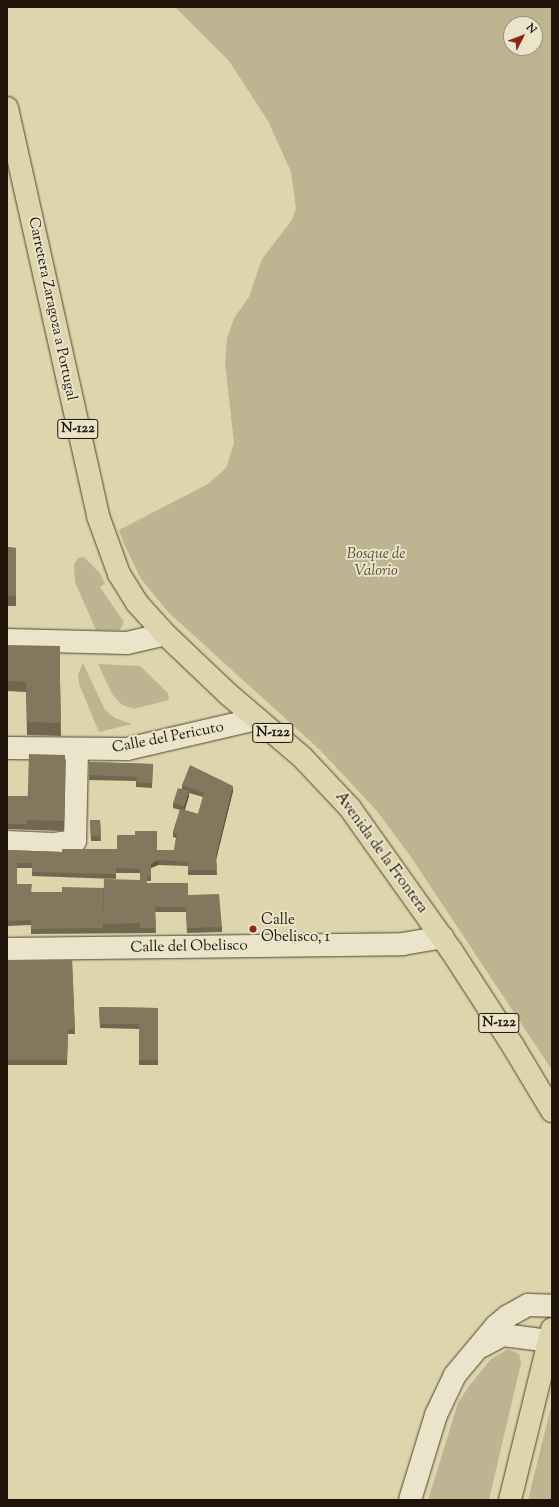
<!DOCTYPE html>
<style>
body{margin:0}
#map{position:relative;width:559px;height:1507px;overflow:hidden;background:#dfd5ad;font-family:"Sorts Mill Goudy",serif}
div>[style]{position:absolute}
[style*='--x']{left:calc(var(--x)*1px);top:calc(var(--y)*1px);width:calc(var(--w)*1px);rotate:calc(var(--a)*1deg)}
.green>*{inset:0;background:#bfb491}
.roads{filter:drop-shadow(0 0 1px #504431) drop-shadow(0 0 1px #504431)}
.minor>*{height:22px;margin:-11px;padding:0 11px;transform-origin:11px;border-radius:11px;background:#eae4ca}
.highway>*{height:22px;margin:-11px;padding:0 11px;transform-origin:11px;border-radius:11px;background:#dfd5ad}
.wall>*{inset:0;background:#716751}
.shaded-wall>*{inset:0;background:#5c5442}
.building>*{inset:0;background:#83785e}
.dots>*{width:11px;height:11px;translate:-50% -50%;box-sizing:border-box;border:2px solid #eae4ca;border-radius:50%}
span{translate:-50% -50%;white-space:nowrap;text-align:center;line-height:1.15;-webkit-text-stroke:4px #eae4ca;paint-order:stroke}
.shield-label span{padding:1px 3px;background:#eae4ca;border:1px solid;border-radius:3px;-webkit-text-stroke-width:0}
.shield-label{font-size:14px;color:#201308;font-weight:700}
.street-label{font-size:15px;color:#201308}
.park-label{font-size:15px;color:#584b38;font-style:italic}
.poi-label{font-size:15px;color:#201308}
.left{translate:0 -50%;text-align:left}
.frame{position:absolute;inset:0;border:8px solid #201308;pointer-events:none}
.north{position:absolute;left:503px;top:16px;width:40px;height:40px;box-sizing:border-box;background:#eae4ca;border:1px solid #99907c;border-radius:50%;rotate:48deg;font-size:11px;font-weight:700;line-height:16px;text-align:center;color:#201308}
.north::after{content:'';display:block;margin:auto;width:14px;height:18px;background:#8f2418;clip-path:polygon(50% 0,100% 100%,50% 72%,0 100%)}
</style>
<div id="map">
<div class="green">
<i style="clip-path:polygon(evenodd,175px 7px,552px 7px,552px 1070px,411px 857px,377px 811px,320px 750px,169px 613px,141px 579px,124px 544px,119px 530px,208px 484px,226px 468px,234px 443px,225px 363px,227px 338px,234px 318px,249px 297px,262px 259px,292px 220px,296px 208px,291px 172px,268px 121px,229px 61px,175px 7px,511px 24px,535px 24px,535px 48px,511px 48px,511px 24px)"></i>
<i style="clip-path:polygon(84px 557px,100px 573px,105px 584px,100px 587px,124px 622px,120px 630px,96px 630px,75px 582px,74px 565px,78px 558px)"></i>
<i style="clip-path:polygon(83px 663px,105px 710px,115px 718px,132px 724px,99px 732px,79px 684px,78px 675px)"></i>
<i style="clip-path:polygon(98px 664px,140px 666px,168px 693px,169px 700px,134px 709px,122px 705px,112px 694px)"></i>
<i style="clip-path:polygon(508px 1349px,519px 1354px,521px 1363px,489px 1500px,428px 1500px,458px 1403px,469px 1386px,491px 1359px)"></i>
<i style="clip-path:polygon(552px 1403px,552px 1500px,528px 1500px)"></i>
</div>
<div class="roads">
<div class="minor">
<i style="--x:7;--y:640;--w:120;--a:1.4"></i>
<i style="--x:127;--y:643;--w:39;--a:-13"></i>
<i style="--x:7;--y:748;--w:120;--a:0.5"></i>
<i style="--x:127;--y:749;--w:133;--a:-13"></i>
<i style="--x:7;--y:842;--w:47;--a:2.4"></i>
<i style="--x:54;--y:844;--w:21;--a:-8"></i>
<i style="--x:75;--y:841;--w:91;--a:-88.7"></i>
<i style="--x:7;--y:949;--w:396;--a:-0.7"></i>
<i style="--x:403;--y:944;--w:40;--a:-10"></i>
<i style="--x:482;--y:1346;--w:24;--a:-28"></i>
<i style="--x:503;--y:1335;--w:46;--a:7.4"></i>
<i style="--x:410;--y:1500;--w:89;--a:-73"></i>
<i style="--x:436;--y:1415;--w:44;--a:-64.6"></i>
<i style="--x:455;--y:1375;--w:64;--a:-50.1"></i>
<i style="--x:496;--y:1326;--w:16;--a:-40"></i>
<i style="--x:508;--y:1316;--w:23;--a:-29"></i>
<i style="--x:528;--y:1305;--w:24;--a:2"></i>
</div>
<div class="highway">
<i style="--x:7;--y:108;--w:418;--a:77.4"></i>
<i style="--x:98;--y:516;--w:62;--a:70.1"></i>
<i style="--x:119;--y:574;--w:34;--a:58"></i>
<i style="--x:137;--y:603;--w:42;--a:47.9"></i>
<i style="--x:165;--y:634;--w:87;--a:43.6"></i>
<i style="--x:228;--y:694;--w:97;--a:40.4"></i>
<i style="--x:302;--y:757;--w:70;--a:46.7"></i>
<i style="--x:350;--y:808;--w:174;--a:54.6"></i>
<i style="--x:451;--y:950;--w:114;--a:57.1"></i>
<i style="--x:513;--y:1046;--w:76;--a:59"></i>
<i style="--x:510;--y:1500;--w:176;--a:-76.2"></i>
</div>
</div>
<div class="wall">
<i style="clip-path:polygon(7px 547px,16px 548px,16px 606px,7px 606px)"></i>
<i style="clip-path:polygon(7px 645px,60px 681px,61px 736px,27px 735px,26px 692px,7px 691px)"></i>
<i style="clip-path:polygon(65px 755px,64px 831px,7px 829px,7px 796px,28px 796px)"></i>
<i style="clip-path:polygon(89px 762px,153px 764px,152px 788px,136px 787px,136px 781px,89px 780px)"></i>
<i style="clip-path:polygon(evenodd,182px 785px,233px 791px,216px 859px,217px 875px,188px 875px,188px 866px,158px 865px,151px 868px,151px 881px,147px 881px,147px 883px,188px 895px,222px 927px,222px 932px,187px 933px,186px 912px,155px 912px,156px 933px,31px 934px,31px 925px,7px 926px,7px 850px,62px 852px,174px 850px,176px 838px,173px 837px,173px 832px,180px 810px,173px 808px,173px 803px,182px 789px,182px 785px,189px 793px,203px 797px,198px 814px,185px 810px,189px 796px,189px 793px,182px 785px,17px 868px,32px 868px,32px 876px,116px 879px,116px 873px,140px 873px,140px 880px,103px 888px,62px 892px,32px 892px,17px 884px,17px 868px)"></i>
<i style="clip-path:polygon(90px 820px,100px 820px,101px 841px,91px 841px)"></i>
<i style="clip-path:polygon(7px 960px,72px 960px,75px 1034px,68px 1034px,67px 1065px,7px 1065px)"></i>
<i style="clip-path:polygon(99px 1007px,158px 1008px,158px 1065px,139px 1065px,139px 1029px,100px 1028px)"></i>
</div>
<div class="shaded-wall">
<i style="clip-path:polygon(233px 786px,233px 791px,216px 860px,216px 855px)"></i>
<i style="clip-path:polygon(189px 791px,189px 796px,184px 811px,184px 806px)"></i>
<i style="clip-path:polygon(158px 860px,158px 865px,151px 868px,151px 881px,151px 864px)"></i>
</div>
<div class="building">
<i style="clip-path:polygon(7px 547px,16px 548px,16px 596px,7px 596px)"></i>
<i style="clip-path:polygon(7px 645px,60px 646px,60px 681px,26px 679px,26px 682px,7px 681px)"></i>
<i style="clip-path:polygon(26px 679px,60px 681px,61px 723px,27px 722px)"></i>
<i style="clip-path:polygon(29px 754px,65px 755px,64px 821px,27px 820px)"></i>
<i style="clip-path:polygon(89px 762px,153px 764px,152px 783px,136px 782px,137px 777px,89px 775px)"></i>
<i style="clip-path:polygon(190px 765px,233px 786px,216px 855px,217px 870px,188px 870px,188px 862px,158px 860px,151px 864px,151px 877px,147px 876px,147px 883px,188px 883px,188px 895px,219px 894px,222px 927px,187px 928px,186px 907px,155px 907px,156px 928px,140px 928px,140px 869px,116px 868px,116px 874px,32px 872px,32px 863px,17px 863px,17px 884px,32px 884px,31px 892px,62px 892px,62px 887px,103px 888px,103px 928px,31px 929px,31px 920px,7px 921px,7px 850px,62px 852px,62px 849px,117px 849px,117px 835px,135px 835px,135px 831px,157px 831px,157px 850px,174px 850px,177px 834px,173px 832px,180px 809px,198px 814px,204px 793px,182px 785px)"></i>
<i style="clip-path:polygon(178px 788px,189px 791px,184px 806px,173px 803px)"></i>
<i style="clip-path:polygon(7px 796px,28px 796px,27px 824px,7px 824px)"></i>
<i style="clip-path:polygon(90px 820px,100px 820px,101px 836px,91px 836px)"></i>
<i style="clip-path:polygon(104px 879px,140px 880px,140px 923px,103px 924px)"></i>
<i style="clip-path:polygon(7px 960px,72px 960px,75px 1029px,68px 1029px,67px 1060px,7px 1060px)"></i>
<i style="clip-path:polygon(99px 1007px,158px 1008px,158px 1060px,139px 1060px,139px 1024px,100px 1024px)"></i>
</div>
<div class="dots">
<i style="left:253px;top:929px;background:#8f2418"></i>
</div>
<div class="shield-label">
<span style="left:78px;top:429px">N-122</span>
<span style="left:273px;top:733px">N-122</span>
<span style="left:499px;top:1023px">N-122</span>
</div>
<div class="street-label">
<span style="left:52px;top:309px;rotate:78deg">Carretera Zaragoza a Portugal</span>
<span style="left:168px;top:738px;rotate:-11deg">Calle del Pericuto</span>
<span style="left:381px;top:853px;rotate:54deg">Avenida de la Frontera</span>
<span style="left:189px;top:947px;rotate:-1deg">Calle del Obelisco</span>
</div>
<div class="park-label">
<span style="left:376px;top:563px">Bosque de<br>Valorio</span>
</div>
<div class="poi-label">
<span class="left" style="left:261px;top:929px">Calle<br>Obelisco, 1</span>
</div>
<div class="frame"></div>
<div class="north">N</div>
</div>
